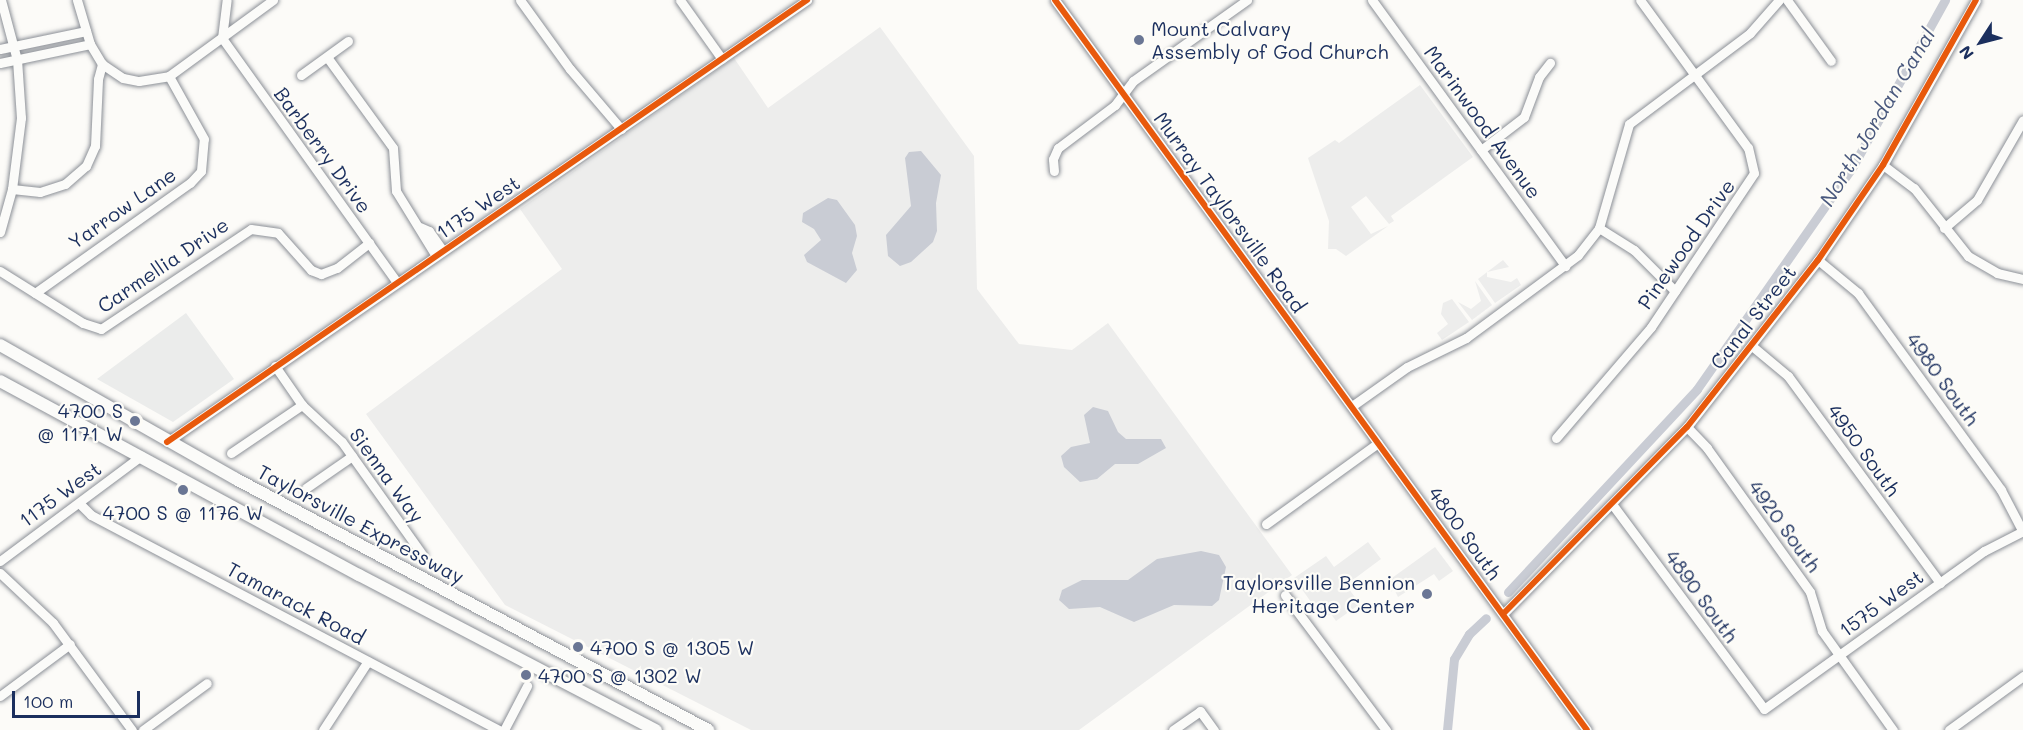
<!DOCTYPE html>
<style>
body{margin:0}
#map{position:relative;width:2023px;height:730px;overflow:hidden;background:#fcfbf8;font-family:Mali,sans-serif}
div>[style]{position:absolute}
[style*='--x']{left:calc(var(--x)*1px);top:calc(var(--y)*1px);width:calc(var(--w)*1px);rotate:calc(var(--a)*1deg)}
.built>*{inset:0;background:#ebeceb}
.green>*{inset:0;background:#ededec}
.water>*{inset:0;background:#c9ccd4}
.canal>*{height:9px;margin:-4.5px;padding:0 4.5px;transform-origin:4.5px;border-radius:4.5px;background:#c9ccd4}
.roads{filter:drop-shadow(0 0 2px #8c9097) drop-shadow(0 0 2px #8c9097)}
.minor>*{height:9px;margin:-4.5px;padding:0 4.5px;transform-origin:4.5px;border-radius:4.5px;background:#fbfbf9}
.major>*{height:12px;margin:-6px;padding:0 6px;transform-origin:6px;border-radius:6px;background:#fbfbf9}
.cycleway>*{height:6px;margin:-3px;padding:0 3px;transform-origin:3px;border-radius:3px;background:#e8590c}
.dots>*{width:16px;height:16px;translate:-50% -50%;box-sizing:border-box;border:3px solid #fdfcf7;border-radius:50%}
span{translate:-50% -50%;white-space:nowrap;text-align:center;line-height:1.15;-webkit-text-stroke:4.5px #fdfcf7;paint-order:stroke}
.poi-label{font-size:20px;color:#1b2f5e}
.left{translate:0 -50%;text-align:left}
.right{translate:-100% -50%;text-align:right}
.street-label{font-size:20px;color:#1b2f5e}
.water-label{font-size:21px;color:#49587d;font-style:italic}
.north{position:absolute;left:1951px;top:12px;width:60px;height:60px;-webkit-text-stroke:4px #fdfcf7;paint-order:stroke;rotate:234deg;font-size:16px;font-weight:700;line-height:24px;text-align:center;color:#1b2f5e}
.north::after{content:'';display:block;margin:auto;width:21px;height:27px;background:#1b2f5e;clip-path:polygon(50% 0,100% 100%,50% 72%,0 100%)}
.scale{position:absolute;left:12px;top:691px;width:128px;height:27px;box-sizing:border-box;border:3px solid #1b2f5e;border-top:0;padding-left:8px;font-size:18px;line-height:21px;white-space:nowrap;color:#1b2f5e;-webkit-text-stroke:4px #fdfcf7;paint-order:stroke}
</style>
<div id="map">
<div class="built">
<i style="clip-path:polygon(186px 313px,234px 379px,173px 422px,97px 379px)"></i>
</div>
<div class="green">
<i style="clip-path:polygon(880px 27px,974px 156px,977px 289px,1019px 344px,1072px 350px,1108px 323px,1292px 575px,1079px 730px,751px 730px,505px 605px,366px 414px,562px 269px,520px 209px,734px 58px,768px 108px)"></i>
<i style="clip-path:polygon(1420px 85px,1473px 157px,1391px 216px,1394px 221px,1389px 224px,1366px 196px,1351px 207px,1371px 234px,1388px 226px,1346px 256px,1336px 249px,1328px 249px,1329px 221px,1308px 158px,1335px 140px,1339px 143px)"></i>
<i style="clip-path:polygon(1503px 260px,1509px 267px,1487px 272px,1487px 277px,1511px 282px,1517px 278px,1521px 285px,1495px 303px,1478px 279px)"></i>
<i style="clip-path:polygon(1475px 281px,1492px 305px,1472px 320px,1458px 302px,1471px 309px,1481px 301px)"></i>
<i style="clip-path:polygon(1452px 299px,1469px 322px,1442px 340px,1437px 333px,1448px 324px,1441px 314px,1443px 303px)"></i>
<i style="clip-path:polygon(1368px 542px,1381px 559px,1346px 585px,1360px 604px,1336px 621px,1331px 614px,1323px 619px,1294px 578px,1326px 556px,1334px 567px)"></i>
<i style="clip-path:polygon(1435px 547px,1453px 571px,1439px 581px,1434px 574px,1398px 597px,1395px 591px,1403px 589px,1403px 583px,1398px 583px,1391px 592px,1385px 583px)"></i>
</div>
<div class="water">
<i style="clip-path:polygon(921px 151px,941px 175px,936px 203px,937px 231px,933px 242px,911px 262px,900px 266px,888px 256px,886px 235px,911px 206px,905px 158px,909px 152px)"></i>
<i style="clip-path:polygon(828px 198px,837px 200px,855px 225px,857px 236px,852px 253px,857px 270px,846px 283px,807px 262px,804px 255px,821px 240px,814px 229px,802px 222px,803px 213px)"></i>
<i style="clip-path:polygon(1093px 407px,1108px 411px,1118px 432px,1126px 439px,1161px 439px,1166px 448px,1138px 464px,1115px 464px,1097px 479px,1080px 482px,1064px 467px,1061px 456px,1071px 447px,1090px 443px,1084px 415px)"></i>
<i style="clip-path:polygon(1201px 551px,1219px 555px,1226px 567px,1219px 600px,1212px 606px,1174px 605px,1134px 622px,1100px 607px,1069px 609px,1059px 600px,1062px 590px,1082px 580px,1128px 580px,1157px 559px)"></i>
</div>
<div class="canal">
<i style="--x:1508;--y:592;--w:277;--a:-47"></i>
<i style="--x:1697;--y:389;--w:272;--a:-55"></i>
<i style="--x:1853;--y:166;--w:190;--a:-61"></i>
<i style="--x:1447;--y:730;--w:71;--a:-84.4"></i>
<i style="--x:1454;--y:659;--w:29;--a:-59"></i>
<i style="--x:1469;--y:634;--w:23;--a:-43"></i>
</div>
<div class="roads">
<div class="minor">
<i style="--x:520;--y:0;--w:85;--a:54.1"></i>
<i style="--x:570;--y:69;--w:79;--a:49.6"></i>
<i style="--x:680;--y:0;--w:72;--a:54.6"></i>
<i style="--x:1055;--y:0;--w:903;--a:53.92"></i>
<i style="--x:1372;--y:0;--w:329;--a:54"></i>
<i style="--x:1787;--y:0;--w:75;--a:54.2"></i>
<i style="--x:222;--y:38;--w:300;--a:54.4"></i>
<i style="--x:222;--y:38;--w:38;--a:-83"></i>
<i style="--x:0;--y:49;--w:88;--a:-11.8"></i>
<i style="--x:327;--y:57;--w:112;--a:54"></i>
<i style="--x:393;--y:148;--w:43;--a:86"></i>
<i style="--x:396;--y:191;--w:76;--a:58.4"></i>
<i style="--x:0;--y:63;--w:92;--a:-11.9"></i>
<i style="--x:102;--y:64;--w:25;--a:34"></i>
<i style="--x:123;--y:78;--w:16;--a:11"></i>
<i style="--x:139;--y:81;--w:30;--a:-9"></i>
<i style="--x:169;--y:76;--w:129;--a:-36.2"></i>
<i style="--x:301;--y:75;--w:58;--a:-35.9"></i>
<i style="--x:1481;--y:150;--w:54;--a:-37.5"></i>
<i style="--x:1524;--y:117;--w:43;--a:-69.4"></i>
<i style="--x:1539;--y:77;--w:18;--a:-52"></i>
<i style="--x:1883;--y:165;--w:39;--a:37"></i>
<i style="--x:1914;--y:188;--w:87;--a:51.5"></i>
<i style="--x:1968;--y:256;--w:34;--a:30"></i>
<i style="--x:1997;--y:273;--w:27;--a:13"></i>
<i style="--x:1054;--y:171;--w:12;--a:-95"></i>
<i style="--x:1053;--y:159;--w:12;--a:-66"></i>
<i style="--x:1058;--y:148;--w:71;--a:-37"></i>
<i style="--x:1115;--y:105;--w:30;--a:-53"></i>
<i style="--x:1133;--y:81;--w:140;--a:-35.4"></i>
<i style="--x:12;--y:189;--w:28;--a:6"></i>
<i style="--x:40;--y:192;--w:26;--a:-18"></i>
<i style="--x:65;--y:184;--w:28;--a:-41"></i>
<i style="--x:86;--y:166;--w:22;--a:-66"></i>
<i style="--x:95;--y:146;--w:67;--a:-87.4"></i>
<i style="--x:98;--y:79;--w:16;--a:-75"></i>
<i style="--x:102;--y:64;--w:23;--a:-121"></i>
<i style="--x:90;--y:44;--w:46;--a:-106.5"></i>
<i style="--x:420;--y:227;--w:10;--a:24"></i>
<i style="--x:429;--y:231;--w:24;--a:55"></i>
<i style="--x:1599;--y:228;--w:41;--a:32.2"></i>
<i style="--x:1634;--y:250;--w:58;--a:45"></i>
<i style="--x:1944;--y:228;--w:43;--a:-40.3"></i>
<i style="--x:1977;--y:200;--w:92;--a:-60.1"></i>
<i style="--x:0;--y:232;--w:45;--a:-74.4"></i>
<i style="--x:12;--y:189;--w:72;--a:-82.8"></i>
<i style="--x:21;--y:118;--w:58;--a:-93.9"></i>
<i style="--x:17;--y:60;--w:62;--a:-104.9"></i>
<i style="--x:1818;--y:260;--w:52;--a:39.5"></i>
<i style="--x:1858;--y:293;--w:243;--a:54"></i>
<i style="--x:2001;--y:490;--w:47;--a:62.4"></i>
<i style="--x:0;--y:271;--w:98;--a:32.1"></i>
<i style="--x:83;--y:323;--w:19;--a:18"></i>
<i style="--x:101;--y:329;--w:180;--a:-33.7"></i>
<i style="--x:251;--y:229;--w:27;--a:8"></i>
<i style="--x:278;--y:233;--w:50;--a:48.3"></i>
<i style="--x:311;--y:270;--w:11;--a:22"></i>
<i style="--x:321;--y:274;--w:17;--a:-21"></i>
<i style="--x:337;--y:268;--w:41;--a:-38"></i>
<i style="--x:35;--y:293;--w:190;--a:-35.4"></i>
<i style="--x:190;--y:183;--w:16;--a:-47"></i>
<i style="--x:201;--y:171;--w:32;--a:-85"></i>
<i style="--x:204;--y:139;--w:72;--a:-119.1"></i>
<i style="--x:1752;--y:346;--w:47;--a:39.8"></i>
<i style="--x:1788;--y:376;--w:257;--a:53.7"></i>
<i style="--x:275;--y:366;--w:47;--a:55.3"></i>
<i style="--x:302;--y:405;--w:54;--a:42.8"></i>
<i style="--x:342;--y:442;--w:138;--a:54.5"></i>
<i style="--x:1352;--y:406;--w:67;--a:-35.3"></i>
<i style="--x:1407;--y:367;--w:66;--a:-26.2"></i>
<i style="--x:1466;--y:338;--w:139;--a:-36.5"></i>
<i style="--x:1578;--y:255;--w:34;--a:-52"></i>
<i style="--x:1599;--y:228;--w:108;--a:-73.9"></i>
<i style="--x:1629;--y:124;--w:151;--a:-36.9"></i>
<i style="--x:1750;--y:33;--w:44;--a:-48.7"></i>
<i style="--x:1687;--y:427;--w:29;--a:46"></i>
<i style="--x:1707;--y:448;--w:177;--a:54.4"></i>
<i style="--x:1810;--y:592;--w:41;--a:72.9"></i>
<i style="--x:1822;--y:631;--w:122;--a:54.4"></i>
<i style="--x:1556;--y:438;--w:146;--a:-49.4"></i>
<i style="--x:1651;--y:327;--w:185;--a:-56.2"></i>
<i style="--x:1754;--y:173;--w:26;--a:-103"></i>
<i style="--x:1748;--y:148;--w:183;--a:-126.1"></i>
<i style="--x:167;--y:442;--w:778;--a:-34.63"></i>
<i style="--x:231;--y:453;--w:86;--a:-34.1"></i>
<i style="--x:306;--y:488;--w:56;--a:-34.8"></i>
<i style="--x:79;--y:503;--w:17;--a:45"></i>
<i style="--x:91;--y:515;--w:461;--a:27.8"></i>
<i style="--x:1612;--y:504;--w:255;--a:53.4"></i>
<i style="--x:1764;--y:709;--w:271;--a:-35.7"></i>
<i style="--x:1984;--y:551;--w:44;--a:-27.1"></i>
<i style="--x:1266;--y:524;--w:138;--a:-35.9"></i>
<i style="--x:0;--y:561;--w:176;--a:-36.7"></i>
<i style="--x:0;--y:573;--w:73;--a:43.3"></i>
<i style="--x:53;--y:623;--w:133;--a:53.6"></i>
<i style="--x:1285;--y:595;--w:169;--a:53.2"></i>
<i style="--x:1503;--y:614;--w:262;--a:-45.5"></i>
<i style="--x:1687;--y:427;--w:212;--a:-51.9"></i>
<i style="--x:1818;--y:260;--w:115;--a:-55.6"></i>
<i style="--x:1883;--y:165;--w:189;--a:-60.6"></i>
<i style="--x:0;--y:696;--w:87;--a:-36.6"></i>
<i style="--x:143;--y:730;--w:79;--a:-36.3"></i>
<i style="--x:323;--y:730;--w:82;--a:-56.9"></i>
<i style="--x:504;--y:730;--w:50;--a:-62.4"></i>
<i style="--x:1173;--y:730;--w:33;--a:-35"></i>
<i style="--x:1200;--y:711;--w:24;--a:54"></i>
<i style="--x:1949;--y:730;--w:92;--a:-36.1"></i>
</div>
<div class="major">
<i style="--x:0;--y:345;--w:271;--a:29.6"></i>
<i style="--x:236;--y:479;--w:535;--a:28"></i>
<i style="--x:0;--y:381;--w:408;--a:28.4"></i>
<i style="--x:359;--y:575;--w:335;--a:27.6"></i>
</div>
</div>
<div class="cycleway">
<i style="--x:1055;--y:0;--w:903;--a:53.92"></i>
<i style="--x:167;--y:442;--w:778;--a:-34.63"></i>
<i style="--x:1503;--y:614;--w:262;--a:-45.5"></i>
<i style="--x:1687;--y:427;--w:212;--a:-51.9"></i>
<i style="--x:1818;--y:260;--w:115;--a:-55.6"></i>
<i style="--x:1883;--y:165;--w:189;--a:-60.6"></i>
</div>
<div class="dots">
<i style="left:1139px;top:40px;background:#6a7694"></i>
<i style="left:135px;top:421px;background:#6a7694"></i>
<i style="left:183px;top:490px;background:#6a7694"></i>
<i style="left:1427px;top:594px;background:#6a7694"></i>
<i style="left:578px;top:647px;background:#6a7694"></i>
<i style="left:526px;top:675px;background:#6a7694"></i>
</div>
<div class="poi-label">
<span class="left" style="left:1151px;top:40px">Mount Calvary<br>Assembly of God Church</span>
<span class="right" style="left:123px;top:422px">4700 S<br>@ 1171 W</span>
<span style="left:183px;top:512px">4700 S @ 1176 W</span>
<span class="right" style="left:1415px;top:594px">Taylorsville Bennion<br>Heritage Center</span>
<span class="left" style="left:590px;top:647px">4700 S @ 1305 W</span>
<span class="left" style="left:538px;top:675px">4700 S @ 1302 W</span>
</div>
<div class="street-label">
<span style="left:1483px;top:122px;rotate:54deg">Marinwood Avenue</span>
<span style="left:323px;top:150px;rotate:54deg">Barberry Drive</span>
<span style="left:478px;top:207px;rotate:-34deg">1175 West</span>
<span style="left:122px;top:208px;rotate:-35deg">Yarrow Lane</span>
<span style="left:1230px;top:212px;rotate:54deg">Murray Taylorsville Road</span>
<span style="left:1686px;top:244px;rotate:-55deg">Pinewood Drive</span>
<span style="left:163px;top:265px;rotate:-34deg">Carmellia Drive</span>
<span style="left:1753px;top:317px;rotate:-52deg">Canal Street</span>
<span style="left:1943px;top:379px;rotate:54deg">4980 South</span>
<span style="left:1864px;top:450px;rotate:54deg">4950 South</span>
<span style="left:387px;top:475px;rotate:54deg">Sienna Way</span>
<span style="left:60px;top:494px;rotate:-36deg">1175 West</span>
<span style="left:361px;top:524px;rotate:28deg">Taylorsville Expressway</span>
<span style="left:1785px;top:526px;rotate:54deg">4920 South</span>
<span style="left:1465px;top:533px;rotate:54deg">4800 South</span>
<span style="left:1702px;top:596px;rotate:54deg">4890 South</span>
<span style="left:296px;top:603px;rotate:28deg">Tamarack Road</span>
<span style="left:1881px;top:603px;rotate:-36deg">1575 West</span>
</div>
<div class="water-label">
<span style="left:1877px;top:117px;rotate:-59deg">North Jordan Canal</span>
</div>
<div class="north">N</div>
<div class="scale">100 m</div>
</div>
